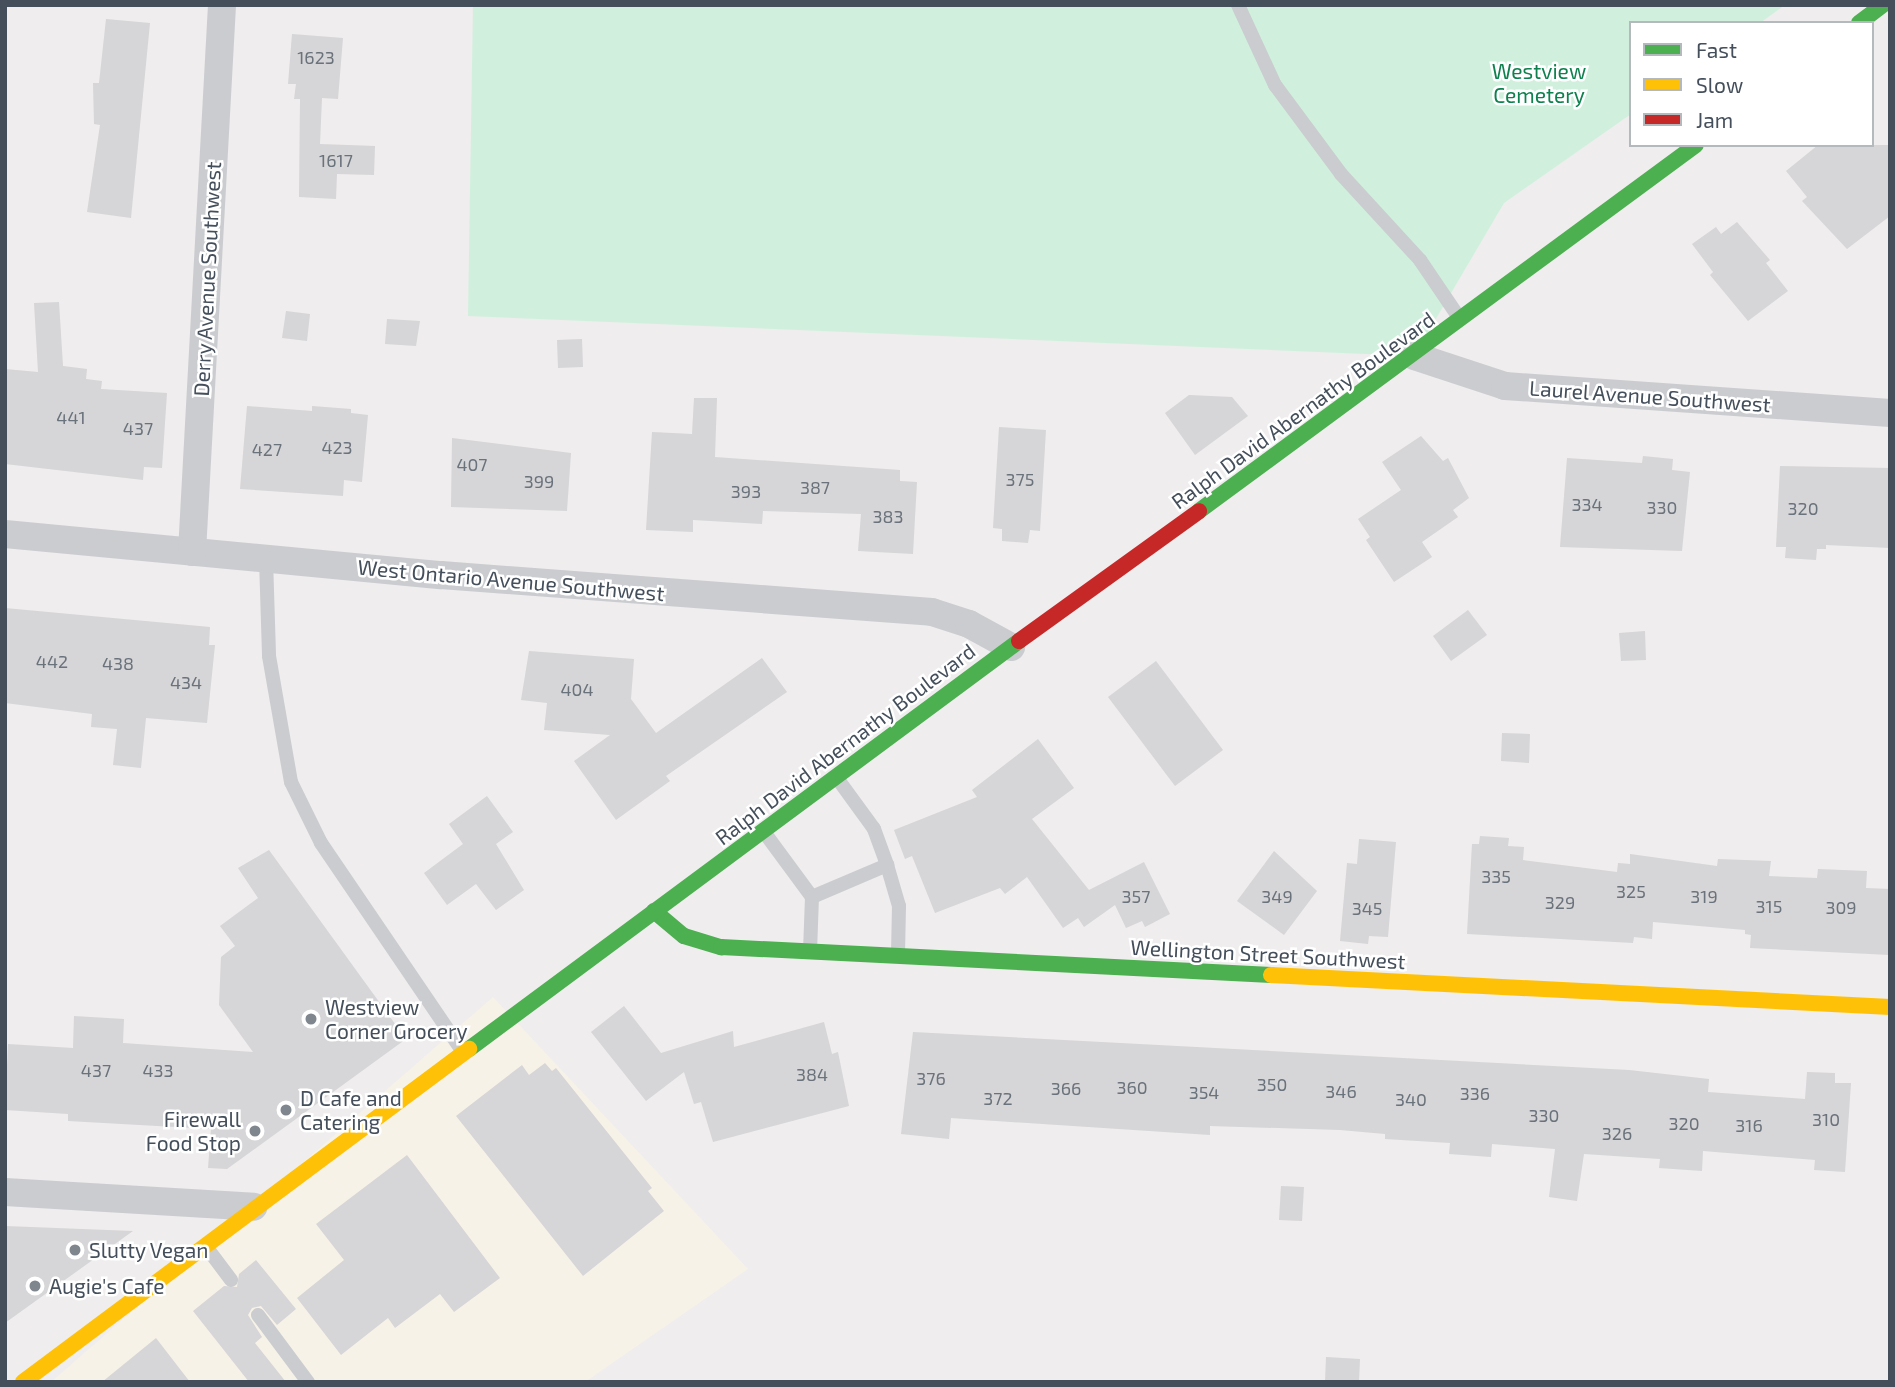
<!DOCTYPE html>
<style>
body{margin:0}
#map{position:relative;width:1895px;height:1387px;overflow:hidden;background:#efeded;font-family:"Exo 2",sans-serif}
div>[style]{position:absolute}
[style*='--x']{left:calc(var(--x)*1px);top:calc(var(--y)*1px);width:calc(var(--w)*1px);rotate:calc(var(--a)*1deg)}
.commercial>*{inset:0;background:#f7f2e8}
.green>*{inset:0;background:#d0f0dd}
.building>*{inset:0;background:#d6d5d7}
.lane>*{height:14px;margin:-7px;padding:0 7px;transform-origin:7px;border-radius:7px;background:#cacccf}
.street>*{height:28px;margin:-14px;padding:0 14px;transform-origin:14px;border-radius:14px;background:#cacccf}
.fast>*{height:16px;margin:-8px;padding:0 8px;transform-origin:8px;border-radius:8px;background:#4caf50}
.slow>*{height:16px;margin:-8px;padding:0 8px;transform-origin:8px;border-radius:8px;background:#ffc107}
.jam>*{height:16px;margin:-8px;padding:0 8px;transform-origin:8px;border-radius:8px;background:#c62828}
.dots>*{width:19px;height:19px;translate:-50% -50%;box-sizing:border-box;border:4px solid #fff;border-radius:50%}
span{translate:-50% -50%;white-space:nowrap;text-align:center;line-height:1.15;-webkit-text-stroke:5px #fff;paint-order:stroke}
.number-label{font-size:18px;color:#6a727b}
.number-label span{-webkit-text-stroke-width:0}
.park-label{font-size:21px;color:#0f814f}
.street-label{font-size:21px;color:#444f5b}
.poi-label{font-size:21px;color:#444f5b}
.left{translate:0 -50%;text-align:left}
.right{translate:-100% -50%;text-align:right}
.frame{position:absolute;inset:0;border:7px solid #444f5b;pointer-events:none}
.legend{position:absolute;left:1629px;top:21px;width:245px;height:126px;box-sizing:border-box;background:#fff;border:2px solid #b4b9bd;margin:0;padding:9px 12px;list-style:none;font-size:21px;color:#444f5b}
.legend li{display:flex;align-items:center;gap:14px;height:35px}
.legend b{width:35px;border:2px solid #b4b9bd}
</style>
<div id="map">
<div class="commercial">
<i style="clip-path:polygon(493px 997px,748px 1269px,585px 1382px,51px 1382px)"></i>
</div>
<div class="green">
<i style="clip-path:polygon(473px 5px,1785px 5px,1760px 23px,1631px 23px,1631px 114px,1504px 203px,1414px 356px,468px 316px)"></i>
</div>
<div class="building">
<i style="clip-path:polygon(106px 19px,150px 23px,131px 218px,87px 212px,100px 125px,94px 124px,93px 83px,99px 83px)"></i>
<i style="clip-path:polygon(292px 34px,343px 38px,338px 99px,322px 98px,320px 144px,375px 146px,374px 175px,337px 174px,336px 199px,299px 197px,300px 99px,294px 99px,296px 84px,288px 84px)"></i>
<i style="clip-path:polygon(1818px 145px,1890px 145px,1890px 216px,1847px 249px,1802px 201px,1807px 197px,1786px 171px)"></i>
<i style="clip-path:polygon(1737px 222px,1770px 260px,1766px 263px,1788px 291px,1748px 321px,1710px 275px,1713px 272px,1692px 244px,1716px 227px,1721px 234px)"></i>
<i style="clip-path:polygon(59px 302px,63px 366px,87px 369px,86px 379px,102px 381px,101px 389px,167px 393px,162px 468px,144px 467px,143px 480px,5px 464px,5px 369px,38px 372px,34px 303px)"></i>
<i style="clip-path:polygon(286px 311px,310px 314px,307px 341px,282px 338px)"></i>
<i style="clip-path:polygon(387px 319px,420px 321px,416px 346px,385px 344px)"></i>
<i style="clip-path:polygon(582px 339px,583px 367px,558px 368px,557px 340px)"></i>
<i style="clip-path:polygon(1189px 395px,1232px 397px,1248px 416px,1195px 455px,1165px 413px)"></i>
<i style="clip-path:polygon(694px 398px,717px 398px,715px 457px,900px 470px,900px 481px,917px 482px,913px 554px,858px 551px,861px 514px,763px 511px,762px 524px,693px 520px,693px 532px,646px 530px,652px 432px,692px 434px)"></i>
<i style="clip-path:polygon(247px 406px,312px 411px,312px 406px,351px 409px,351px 413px,368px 415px,362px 482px,344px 480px,343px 496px,240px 489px)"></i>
<i style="clip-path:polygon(999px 427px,1046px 430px,1040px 531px,1030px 530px,1028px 543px,1002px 541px,1002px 529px,993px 528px)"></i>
<i style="clip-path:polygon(1421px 436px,1443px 461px,1448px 458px,1469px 498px,1453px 510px,1458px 517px,1422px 542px,1432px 557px,1394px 582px,1366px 540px,1370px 537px,1358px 519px,1401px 490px,1382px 462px)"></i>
<i style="clip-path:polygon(452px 438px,571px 453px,567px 511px,451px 507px)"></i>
<i style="clip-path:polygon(1643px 456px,1673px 459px,1672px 470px,1690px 472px,1682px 551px,1560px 547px,1567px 458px,1642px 463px)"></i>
<i style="clip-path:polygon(1780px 466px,1890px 468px,1890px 548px,1826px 545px,1826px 549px,1817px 549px,1816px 560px,1785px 558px,1786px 547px,1776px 547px)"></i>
<i style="clip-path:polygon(5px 608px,210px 627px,209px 645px,215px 645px,207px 723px,146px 718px,141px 768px,113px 765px,117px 729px,91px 727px,92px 714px,5px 703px)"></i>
<i style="clip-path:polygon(1468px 610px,1487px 635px,1451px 661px,1433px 636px)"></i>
<i style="clip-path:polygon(1645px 631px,1646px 660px,1621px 661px,1619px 633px)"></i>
<i style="clip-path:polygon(529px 651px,634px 659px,631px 699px,656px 733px,762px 658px,787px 692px,666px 776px,670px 781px,616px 820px,574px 761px,610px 735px,544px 730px,547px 703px,521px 700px)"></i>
<i style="clip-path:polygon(1156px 661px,1223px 750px,1175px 786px,1108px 697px)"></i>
<i style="clip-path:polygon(1502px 733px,1530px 734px,1529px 763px,1501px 761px)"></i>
<i style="clip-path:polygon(1038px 739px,1074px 788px,1032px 819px,1089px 890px,1144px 862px,1170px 914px,1145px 927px,1142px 921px,1126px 928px,1115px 905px,1084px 927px,1078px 918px,1063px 928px,1027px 877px,1005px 894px,1000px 888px,935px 913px,912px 856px,905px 859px,894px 830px,977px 797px,972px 790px)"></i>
<i style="clip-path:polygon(487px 796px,513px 832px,496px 844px,524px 890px,496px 910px,476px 884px,447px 905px,424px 873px,463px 844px,449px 824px)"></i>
<i style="clip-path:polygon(1480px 836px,1509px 838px,1508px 846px,1524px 847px,1523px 860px,1617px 872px,1618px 863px,1630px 864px,1630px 854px,1717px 866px,1718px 859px,1771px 861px,1769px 876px,1817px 878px,1818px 869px,1867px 871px,1866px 888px,1890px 889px,1890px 955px,1750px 948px,1751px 935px,1745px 934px,1745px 930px,1653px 922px,1652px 939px,1634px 937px,1633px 943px,1467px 934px,1472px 844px,1479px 844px)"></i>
<i style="clip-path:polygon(1359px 839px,1396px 842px,1388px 937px,1369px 936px,1368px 944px,1340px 941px,1347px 863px,1357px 864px)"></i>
<i style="clip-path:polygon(269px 850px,406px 1039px,227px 1169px,208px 1168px,211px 1129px,68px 1121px,68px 1114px,5px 1110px,8px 1044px,73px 1048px,74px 1016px,124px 1019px,123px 1043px,253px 1052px,219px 1005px,221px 957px,235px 946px,220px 926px,258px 898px,238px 868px)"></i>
<i style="clip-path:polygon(1274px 851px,1317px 891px,1284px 935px,1237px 901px)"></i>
<i style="clip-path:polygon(624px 1006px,661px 1053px,733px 1031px,734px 1047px,824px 1022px,832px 1054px,838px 1052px,849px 1106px,713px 1142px,701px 1102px,694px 1104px,684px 1072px,646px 1101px,591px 1032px)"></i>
<i style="clip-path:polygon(913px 1032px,1629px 1070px,1709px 1079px,1708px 1092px,1805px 1099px,1807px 1072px,1835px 1073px,1835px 1083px,1851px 1083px,1845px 1172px,1814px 1170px,1815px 1160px,1703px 1151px,1702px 1171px,1659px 1168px,1660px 1159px,1584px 1154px,1577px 1201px,1549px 1197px,1555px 1149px,1492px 1144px,1491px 1157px,1449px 1154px,1450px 1143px,1385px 1139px,1385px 1134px,1340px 1130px,1210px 1126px,1210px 1135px,951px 1118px,949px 1139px,901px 1134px)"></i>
<i style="clip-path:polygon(545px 1063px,552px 1071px,556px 1068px,652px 1188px,648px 1191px,664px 1211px,583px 1276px,456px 1116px,522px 1065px,529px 1075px)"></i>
<i style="clip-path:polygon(407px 1155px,500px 1278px,454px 1312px,440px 1294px,395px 1328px,388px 1318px,341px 1355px,297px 1298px,344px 1260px,316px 1224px)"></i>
<i style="clip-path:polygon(1281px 1186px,1304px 1187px,1302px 1221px,1279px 1220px)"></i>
<i style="clip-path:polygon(5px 1226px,133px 1231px,5px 1323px)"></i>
<i style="clip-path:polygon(256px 1260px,296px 1309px,277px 1325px,261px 1306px,252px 1308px,248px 1315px,262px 1337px,255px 1343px,286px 1382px,249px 1382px,193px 1311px,224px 1286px,237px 1287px,239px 1274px)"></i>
<i style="clip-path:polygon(156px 1338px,190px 1382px,102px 1382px)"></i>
<i style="clip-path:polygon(1326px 1357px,1360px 1359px,1359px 1382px,1325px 1382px)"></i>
</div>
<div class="lane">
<i style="--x:1238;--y:5;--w:88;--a:65.2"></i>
<i style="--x:1275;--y:85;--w:111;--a:53.4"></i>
<i style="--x:1341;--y:174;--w:117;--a:47.4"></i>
<i style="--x:1420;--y:260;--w:71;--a:55.9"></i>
<i style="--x:266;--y:559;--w:97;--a:88.2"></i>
<i style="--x:269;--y:656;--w:128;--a:80.1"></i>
<i style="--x:291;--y:782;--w:68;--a:63.8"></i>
<i style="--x:321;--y:843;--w:253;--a:55.8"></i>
<i style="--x:837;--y:778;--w:63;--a:54"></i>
<i style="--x:874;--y:829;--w:38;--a:70"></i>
<i style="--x:887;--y:865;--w:43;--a:73.7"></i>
<i style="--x:899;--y:906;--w:49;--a:91.2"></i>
<i style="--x:764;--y:832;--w:81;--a:53.6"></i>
<i style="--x:812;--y:897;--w:54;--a:92.1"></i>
<i style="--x:812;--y:897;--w:82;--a:-23.1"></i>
<i style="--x:207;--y:1248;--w:40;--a:53"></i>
<i style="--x:258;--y:1315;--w:84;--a:53.3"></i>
</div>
<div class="street">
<i style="--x:1414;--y:356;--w:96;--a:18.2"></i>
<i style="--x:1505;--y:386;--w:386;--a:4"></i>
<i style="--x:5;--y:534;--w:438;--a:5.4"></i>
<i style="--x:441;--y:575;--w:492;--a:4.3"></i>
<i style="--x:932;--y:612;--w:39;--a:18"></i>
<i style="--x:969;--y:624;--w:48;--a:28.7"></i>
<i style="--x:192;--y:552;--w:548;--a:-86.86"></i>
<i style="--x:5;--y:1192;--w:249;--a:3.4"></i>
</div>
<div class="fast">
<i style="--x:1859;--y:23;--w:30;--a:-37"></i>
<i style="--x:1199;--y:511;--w:617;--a:-36.37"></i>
<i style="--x:654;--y:911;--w:39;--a:40"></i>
<i style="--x:684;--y:936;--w:39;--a:17"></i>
<i style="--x:721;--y:947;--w:551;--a:2.91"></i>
<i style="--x:469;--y:1049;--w:685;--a:-36.57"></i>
</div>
<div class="slow">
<i style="--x:1271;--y:975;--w:620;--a:2.96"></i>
<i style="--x:23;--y:1382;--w:557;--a:-36.75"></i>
</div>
<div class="jam">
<i style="--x:1019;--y:641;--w:222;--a:-35.8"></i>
</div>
<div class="dots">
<i style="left:311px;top:1019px;background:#80868e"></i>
<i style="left:286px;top:1110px;background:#80868e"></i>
<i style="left:255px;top:1131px;background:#80868e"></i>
<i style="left:75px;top:1250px;background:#80868e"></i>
<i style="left:35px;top:1286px;background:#80868e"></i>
</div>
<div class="number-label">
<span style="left:316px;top:57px">1623</span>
<span style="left:336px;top:160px">1617</span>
<span style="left:71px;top:417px">441</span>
<span style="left:138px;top:428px">437</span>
<span style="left:337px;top:447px">423</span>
<span style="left:267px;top:449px">427</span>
<span style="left:472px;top:464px">407</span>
<span style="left:1020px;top:479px">375</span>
<span style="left:539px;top:481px">399</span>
<span style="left:815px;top:487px">387</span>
<span style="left:746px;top:491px">393</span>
<span style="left:1587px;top:504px">334</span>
<span style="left:1662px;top:507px">330</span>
<span style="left:1803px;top:508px">320</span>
<span style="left:888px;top:516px">383</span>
<span style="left:52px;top:661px">442</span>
<span style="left:118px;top:663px">438</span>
<span style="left:186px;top:682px">434</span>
<span style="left:577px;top:689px">404</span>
<span style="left:1496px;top:876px">335</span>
<span style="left:1631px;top:891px">325</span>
<span style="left:1136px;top:896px">357</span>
<span style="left:1277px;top:896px">349</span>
<span style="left:1704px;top:896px">319</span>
<span style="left:1560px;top:902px">329</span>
<span style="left:1769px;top:906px">315</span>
<span style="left:1841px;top:907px">309</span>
<span style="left:1367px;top:908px">345</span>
<span style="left:96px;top:1070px">437</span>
<span style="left:158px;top:1070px">433</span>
<span style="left:812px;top:1074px">384</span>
<span style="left:931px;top:1078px">376</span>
<span style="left:1272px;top:1084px">350</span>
<span style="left:1132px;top:1087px">360</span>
<span style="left:1066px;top:1088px">366</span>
<span style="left:1341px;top:1091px">346</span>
<span style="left:1204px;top:1092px">354</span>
<span style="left:1475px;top:1093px">336</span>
<span style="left:998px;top:1098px">372</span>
<span style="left:1411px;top:1099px">340</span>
<span style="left:1544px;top:1115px">330</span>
<span style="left:1826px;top:1119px">310</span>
<span style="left:1684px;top:1123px">320</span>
<span style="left:1749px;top:1125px">316</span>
<span style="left:1617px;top:1133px">326</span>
</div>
<div class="park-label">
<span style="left:1539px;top:83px">Westview<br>Cemetery</span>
</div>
<div class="street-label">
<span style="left:207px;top:279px;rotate:-87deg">Derry Avenue Southwest</span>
<span style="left:1650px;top:396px;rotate:4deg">Laurel Avenue Southwest</span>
<span style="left:1303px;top:410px;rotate:-36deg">Ralph David Abernathy Boulevard</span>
<span style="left:511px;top:580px;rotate:5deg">West Ontario Avenue Southwest</span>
<span style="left:845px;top:744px;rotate:-37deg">Ralph David Abernathy Boulevard</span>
<span style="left:1268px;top:954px;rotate:3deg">Wellington Street Southwest</span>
</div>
<div class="poi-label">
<span class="left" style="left:325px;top:1019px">Westview<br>Corner Grocery</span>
<span class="left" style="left:300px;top:1110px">D Cafe and<br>Catering</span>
<span class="right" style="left:241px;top:1131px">Firewall<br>Food Stop</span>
<span class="left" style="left:89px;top:1250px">Slutty Vegan</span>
<span class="left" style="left:49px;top:1286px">Augie's Cafe</span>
</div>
<div class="frame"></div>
<ul class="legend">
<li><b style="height:9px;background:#4caf50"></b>Fast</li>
<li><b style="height:9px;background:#ffc107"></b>Slow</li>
<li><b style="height:9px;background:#c62828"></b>Jam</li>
</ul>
</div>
